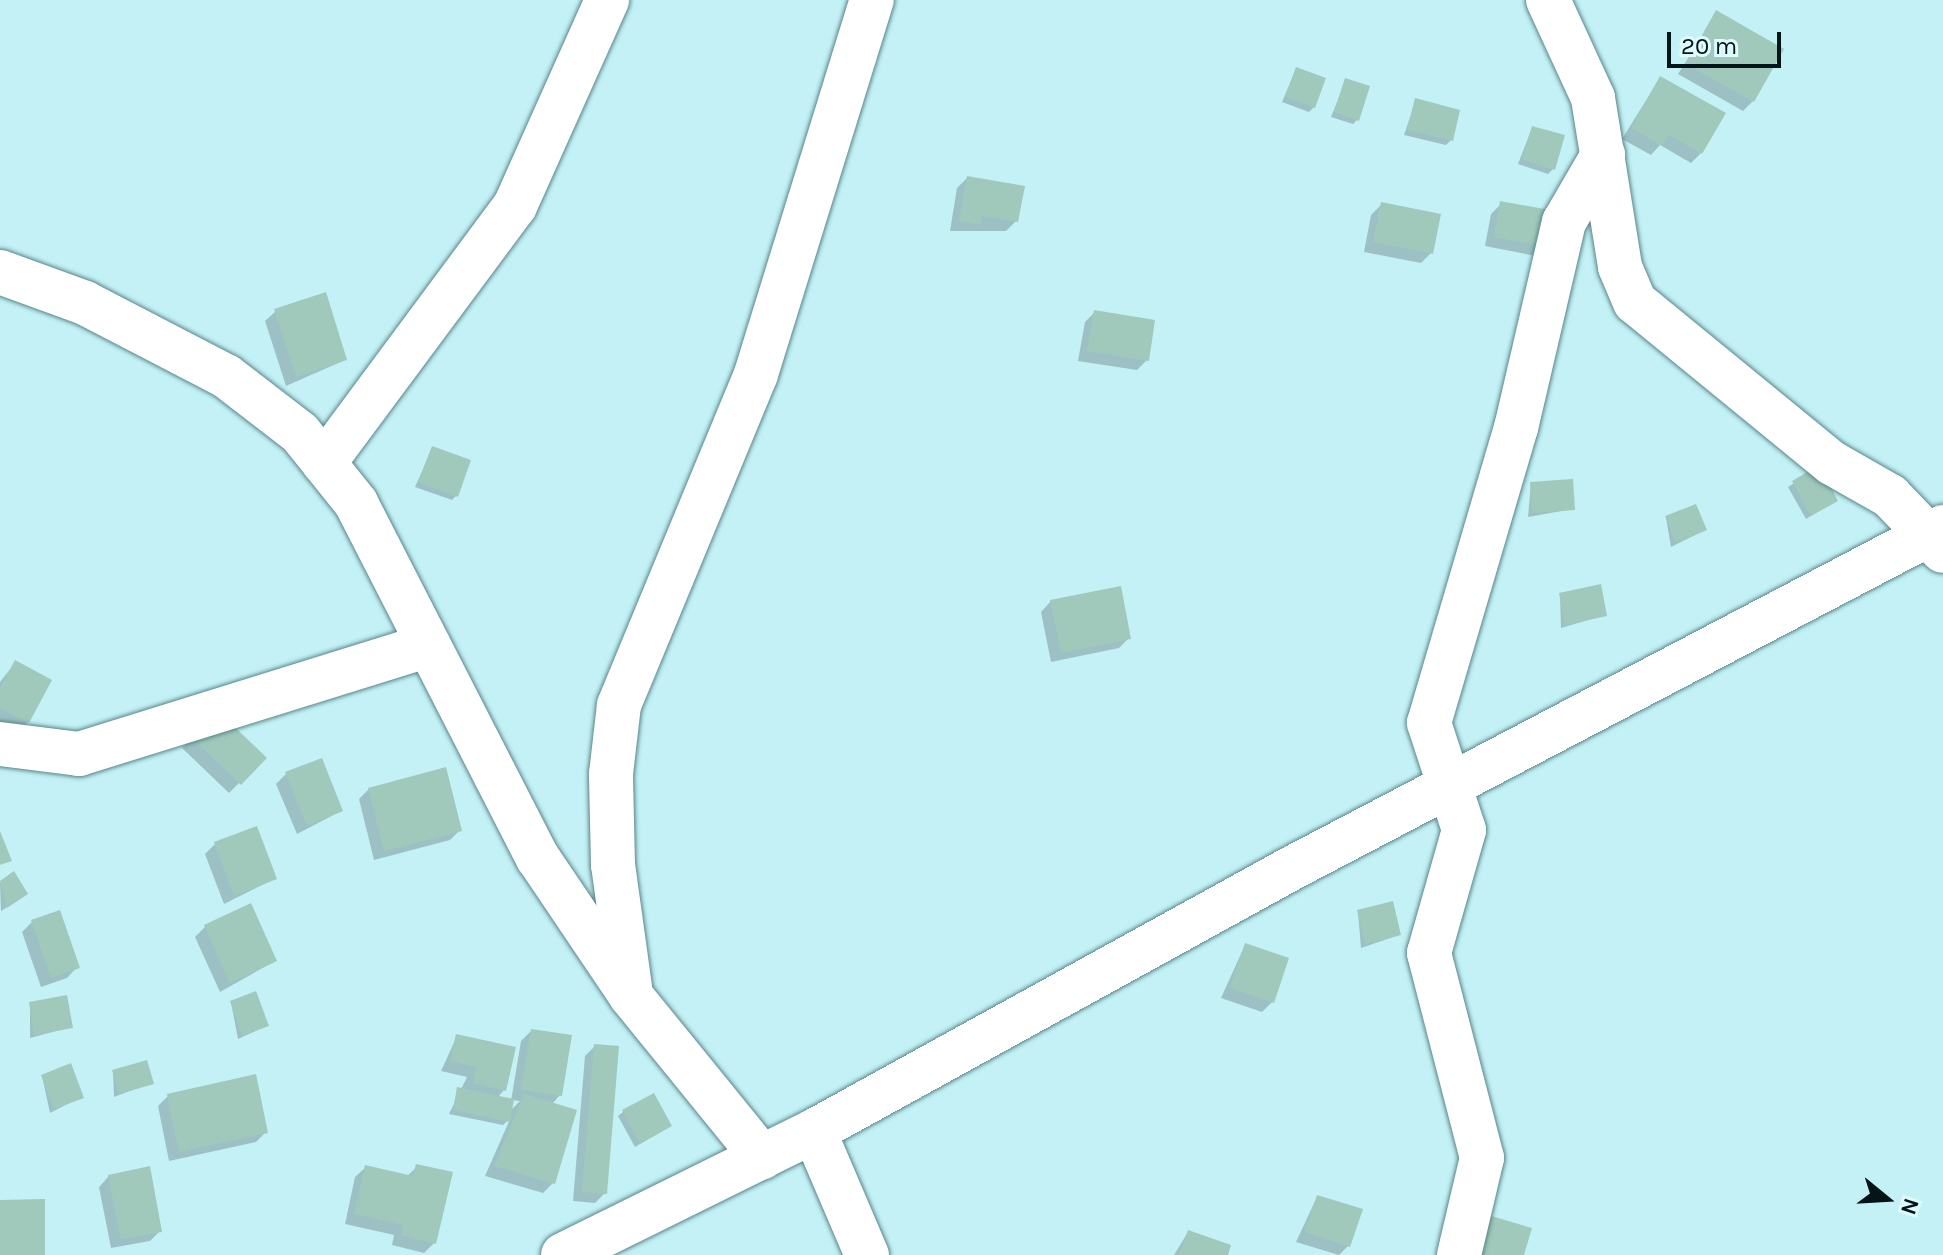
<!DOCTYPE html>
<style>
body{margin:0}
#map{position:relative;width:1943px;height:1255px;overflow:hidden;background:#c3f1f6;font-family:Karla,sans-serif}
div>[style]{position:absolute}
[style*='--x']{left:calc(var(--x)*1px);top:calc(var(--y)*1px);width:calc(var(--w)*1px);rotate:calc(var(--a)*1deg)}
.shadow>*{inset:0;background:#0003}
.building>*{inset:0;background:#a0c9bb}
.roads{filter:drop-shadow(0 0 2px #598589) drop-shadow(0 0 2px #598589)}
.minor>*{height:44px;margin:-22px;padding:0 22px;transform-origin:22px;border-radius:22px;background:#fff}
span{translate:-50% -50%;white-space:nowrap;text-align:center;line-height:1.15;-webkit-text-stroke:7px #dffbfe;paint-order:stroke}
.north{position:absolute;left:1847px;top:1159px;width:80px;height:80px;-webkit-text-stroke:6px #dffbfe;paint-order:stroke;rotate:108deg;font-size:22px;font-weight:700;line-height:32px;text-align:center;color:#041517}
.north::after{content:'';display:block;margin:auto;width:28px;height:36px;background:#041517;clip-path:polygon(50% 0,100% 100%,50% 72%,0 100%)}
.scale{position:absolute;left:1667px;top:32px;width:114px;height:36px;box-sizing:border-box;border:4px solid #041517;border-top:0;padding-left:10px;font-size:24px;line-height:28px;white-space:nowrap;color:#041517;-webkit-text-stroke:6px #dffbfe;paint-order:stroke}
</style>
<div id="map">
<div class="shadow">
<i style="clip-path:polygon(1717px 13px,1753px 101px,1743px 111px,1678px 74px)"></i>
<i style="clip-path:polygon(1296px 69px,1314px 107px,1309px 112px,1282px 102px)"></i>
<i style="clip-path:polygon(1660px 78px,1701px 153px,1691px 163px,1660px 145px,1651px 155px,1622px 139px)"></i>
<i style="clip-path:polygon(1346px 80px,1357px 120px,1353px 124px,1331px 117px)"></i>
<i style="clip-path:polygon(1416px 100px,1451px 140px,1446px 145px,1404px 135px)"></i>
<i style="clip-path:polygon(1532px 128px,1553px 169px,1548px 174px,1518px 164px)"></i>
<i style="clip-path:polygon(967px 178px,1016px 221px,1006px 231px,950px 231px,957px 188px)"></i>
<i style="clip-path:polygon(1501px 204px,1552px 213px,1536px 256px,1485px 246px,1491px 214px)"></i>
<i style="clip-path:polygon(1381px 205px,1431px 253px,1421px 263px,1364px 252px,1371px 215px)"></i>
<i style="clip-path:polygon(276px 311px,345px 360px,286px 386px,265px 321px)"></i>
<i style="clip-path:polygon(1095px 312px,1147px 360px,1137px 370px,1078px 361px,1085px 322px)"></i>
<i style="clip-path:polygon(432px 449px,456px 496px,452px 500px,415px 487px)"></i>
<i style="clip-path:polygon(1818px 468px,1836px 500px,1806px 519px,1788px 487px)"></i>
<i style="clip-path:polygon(1531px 484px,1573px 509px,1528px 517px)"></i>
<i style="clip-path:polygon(1666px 518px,1705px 530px,1671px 547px)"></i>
<i style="clip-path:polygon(1560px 595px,1605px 615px,1561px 628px)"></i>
<i style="clip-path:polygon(1051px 601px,1129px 638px,1119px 648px,1051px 662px,1041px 612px)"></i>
<i style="clip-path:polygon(15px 663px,28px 722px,17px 732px,0 723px,0 682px)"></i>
<i style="clip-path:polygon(217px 713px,264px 758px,229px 793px,182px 748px)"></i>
<i style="clip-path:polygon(286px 774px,341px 811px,297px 834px,276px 784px)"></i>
<i style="clip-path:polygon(369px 789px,460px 830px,450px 840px,374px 860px,359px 799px)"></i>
<i style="clip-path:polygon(215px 844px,274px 879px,224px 904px,205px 854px)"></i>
<i style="clip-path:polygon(13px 874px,21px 898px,1px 911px,0 883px)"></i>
<i style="clip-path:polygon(1358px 912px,1399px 935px,1361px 948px)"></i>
<i style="clip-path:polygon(32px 922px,77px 967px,67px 978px,41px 987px,22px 932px)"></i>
<i style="clip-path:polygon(205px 927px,275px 961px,220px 992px,195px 937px)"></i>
<i style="clip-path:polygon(1245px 945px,1272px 1002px,1262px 1012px,1221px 998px)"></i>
<i style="clip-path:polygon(231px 1002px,266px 1026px,238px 1039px)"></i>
<i style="clip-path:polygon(30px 1004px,71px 1027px,30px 1038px)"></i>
<i style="clip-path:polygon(evenodd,531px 1031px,560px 1095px,552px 1104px,553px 1183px,543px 1193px,485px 1176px,511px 1117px,503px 1125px,449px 1114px,467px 1077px,441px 1071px,457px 1036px,504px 1090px,497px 1098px,511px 1101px,521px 1041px,531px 1031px,512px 1100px,520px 1101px,510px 1111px,512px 1100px)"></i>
<i style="clip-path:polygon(595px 1046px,605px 1193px,595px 1203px,573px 1201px,585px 1056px)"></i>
<i style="clip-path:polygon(113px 1072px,151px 1083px,114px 1097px)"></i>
<i style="clip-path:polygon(42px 1076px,81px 1097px,50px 1113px)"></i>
<i style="clip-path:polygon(168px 1096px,266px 1132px,256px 1142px,169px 1161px,158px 1106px)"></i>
<i style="clip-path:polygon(623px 1112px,669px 1126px,635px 1147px,618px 1116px)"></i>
<i style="clip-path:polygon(366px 1167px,407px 1176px,417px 1167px,434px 1243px,424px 1253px,392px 1245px,394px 1235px,345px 1224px,355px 1177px)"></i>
<i style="clip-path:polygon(109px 1176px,160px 1231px,150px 1241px,111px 1248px,99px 1187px)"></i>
<i style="clip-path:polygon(1317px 1197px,1348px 1246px,1339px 1255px,1296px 1242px)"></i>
<i style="clip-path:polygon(1188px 1232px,1225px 1255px,1174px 1255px)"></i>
</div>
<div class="building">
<i style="clip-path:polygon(1716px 10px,1784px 49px,1754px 102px,1686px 64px)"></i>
<i style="clip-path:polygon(1296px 67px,1326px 78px,1315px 108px,1285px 97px)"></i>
<i style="clip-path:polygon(1660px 76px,1726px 113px,1702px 154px,1669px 135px,1662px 146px,1631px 128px)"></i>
<i style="clip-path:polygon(1345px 78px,1370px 86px,1359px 121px,1334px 112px)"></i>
<i style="clip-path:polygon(1415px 98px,1460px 110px,1453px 141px,1407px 130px)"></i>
<i style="clip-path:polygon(1532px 126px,1565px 135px,1555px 170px,1522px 160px)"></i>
<i style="clip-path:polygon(967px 176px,1025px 186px,1018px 222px,982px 216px,981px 225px,959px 221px)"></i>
<i style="clip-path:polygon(1500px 201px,1555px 211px,1548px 247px,1494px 237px)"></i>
<i style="clip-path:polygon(1381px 202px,1441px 214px,1433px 254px,1373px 242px)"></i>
<i style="clip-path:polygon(326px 292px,347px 360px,296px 377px,274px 309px)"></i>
<i style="clip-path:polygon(1094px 310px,1155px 320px,1149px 361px,1087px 351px)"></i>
<i style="clip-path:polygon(432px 446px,471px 460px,458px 497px,418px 482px)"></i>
<i style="clip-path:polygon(1819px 465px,1838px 501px,1811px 516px,1792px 481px)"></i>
<i style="clip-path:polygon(1573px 479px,1575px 510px,1532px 513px,1530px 482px)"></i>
<i style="clip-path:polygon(1696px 504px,1707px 530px,1676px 543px,1665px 516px)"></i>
<i style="clip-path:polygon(1601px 584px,1607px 616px,1565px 625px,1559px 593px)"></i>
<i style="clip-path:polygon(1121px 586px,1131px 639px,1061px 653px,1050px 600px)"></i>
<i style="clip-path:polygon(15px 660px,52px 680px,29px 723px,0 708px,0 688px)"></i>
<i style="clip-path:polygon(217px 710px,267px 758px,241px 785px,191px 737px)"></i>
<i style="clip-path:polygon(322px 758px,343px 811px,307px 826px,285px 772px)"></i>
<i style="clip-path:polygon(446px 767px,462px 831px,384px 851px,368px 788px)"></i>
<i style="clip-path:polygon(257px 826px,277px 879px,234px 896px,214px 842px)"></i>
<i style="clip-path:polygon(0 831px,12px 861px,0 865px)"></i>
<i style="clip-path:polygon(14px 871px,28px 894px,7px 908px,0 881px)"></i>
<i style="clip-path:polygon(1393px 901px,1401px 935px,1365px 944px,1357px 910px)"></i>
<i style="clip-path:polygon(251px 903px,277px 961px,230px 983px,204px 925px)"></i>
<i style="clip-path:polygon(60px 910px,80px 968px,51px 978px,31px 920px)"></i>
<i style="clip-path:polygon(1245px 943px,1289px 958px,1274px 1003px,1230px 988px)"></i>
<i style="clip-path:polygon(256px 991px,269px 1026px,242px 1036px,230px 1001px)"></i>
<i style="clip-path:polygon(67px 995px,73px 1028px,34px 1035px,29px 1002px)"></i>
<i style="clip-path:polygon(531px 1029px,572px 1035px,562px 1096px,521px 1090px)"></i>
<i style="clip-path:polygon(456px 1034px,516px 1047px,506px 1091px,473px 1083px,476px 1067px,450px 1061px)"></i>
<i style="clip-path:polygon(594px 1044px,619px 1046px,607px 1194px,582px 1192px)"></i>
<i style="clip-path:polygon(147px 1060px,154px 1084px,119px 1094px,112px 1070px)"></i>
<i style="clip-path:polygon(71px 1063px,84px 1098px,54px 1109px,41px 1075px)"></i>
<i style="clip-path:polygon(256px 1074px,268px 1133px,179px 1152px,167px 1094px)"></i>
<i style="clip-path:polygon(457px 1087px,514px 1099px,510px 1122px,453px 1110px)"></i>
<i style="clip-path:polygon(654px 1093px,672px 1126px,640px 1144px,622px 1110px)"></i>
<i style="clip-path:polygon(524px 1094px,577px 1110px,555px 1184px,494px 1166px)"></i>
<i style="clip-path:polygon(416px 1164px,453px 1172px,436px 1244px,401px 1235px,403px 1225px,354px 1214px,365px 1165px,413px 1176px)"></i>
<i style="clip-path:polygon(150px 1166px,162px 1232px,121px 1239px,108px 1175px)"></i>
<i style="clip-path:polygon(1317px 1195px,1363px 1209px,1350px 1247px,1305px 1232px)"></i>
<i style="clip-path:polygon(45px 1199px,45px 1255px,0 1255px,0 1200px)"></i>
<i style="clip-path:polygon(1488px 1215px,1532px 1228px,1524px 1255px,1475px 1255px)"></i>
<i style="clip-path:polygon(1188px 1230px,1231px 1245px,1228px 1255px,1179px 1255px)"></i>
</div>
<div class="roads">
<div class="minor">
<i style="--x:1548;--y:0;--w:108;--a:65.3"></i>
<i style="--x:1593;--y:98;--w:171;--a:80.9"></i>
<i style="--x:1620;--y:267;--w:38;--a:67"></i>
<i style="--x:1635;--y:302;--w:254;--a:39.3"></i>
<i style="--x:1832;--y:463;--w:67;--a:29.6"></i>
<i style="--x:1890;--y:496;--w:76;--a:46.1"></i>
<i style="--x:0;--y:272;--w:90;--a:20"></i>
<i style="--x:85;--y:303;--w:159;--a:27.4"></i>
<i style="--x:226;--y:376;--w:93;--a:37.6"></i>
<i style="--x:300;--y:433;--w:90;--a:51.3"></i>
<i style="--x:356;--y:503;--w:399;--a:62.9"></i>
<i style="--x:538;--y:858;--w:166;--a:56"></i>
<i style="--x:631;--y:996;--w:208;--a:50.9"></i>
<i style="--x:324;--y:463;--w:320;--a:-53.4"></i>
<i style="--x:515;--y:206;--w:226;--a:-65.9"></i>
<i style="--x:0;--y:744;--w:80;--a:7.2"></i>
<i style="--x:79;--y:754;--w:366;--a:-17.3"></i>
<i style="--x:630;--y:987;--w:123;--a:-97.9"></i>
<i style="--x:613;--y:865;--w:91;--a:-91.3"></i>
<i style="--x:611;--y:774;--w:69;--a:-83.4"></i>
<i style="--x:619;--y:705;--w:358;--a:-67.5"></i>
<i style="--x:756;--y:374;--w:392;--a:-72.8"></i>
<i style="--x:814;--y:1131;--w:135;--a:66.9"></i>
<i style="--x:563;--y:1255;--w:280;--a:-26.3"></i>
<i style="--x:814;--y:1131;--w:546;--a:-28.82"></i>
<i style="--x:1292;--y:868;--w:735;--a:-27.65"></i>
<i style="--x:1459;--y:1255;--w:100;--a:-76.7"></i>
<i style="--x:1482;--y:1158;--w:212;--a:-104.5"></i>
<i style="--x:1429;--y:953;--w:128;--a:-74.1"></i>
<i style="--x:1464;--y:830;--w:113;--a:-108.1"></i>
<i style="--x:1429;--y:723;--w:308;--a:-73.6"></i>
<i style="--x:1516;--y:428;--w:212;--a:-76.9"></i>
<i style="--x:1564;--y:222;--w:78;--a:-59.8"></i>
</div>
</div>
<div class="north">N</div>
<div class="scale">20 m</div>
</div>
